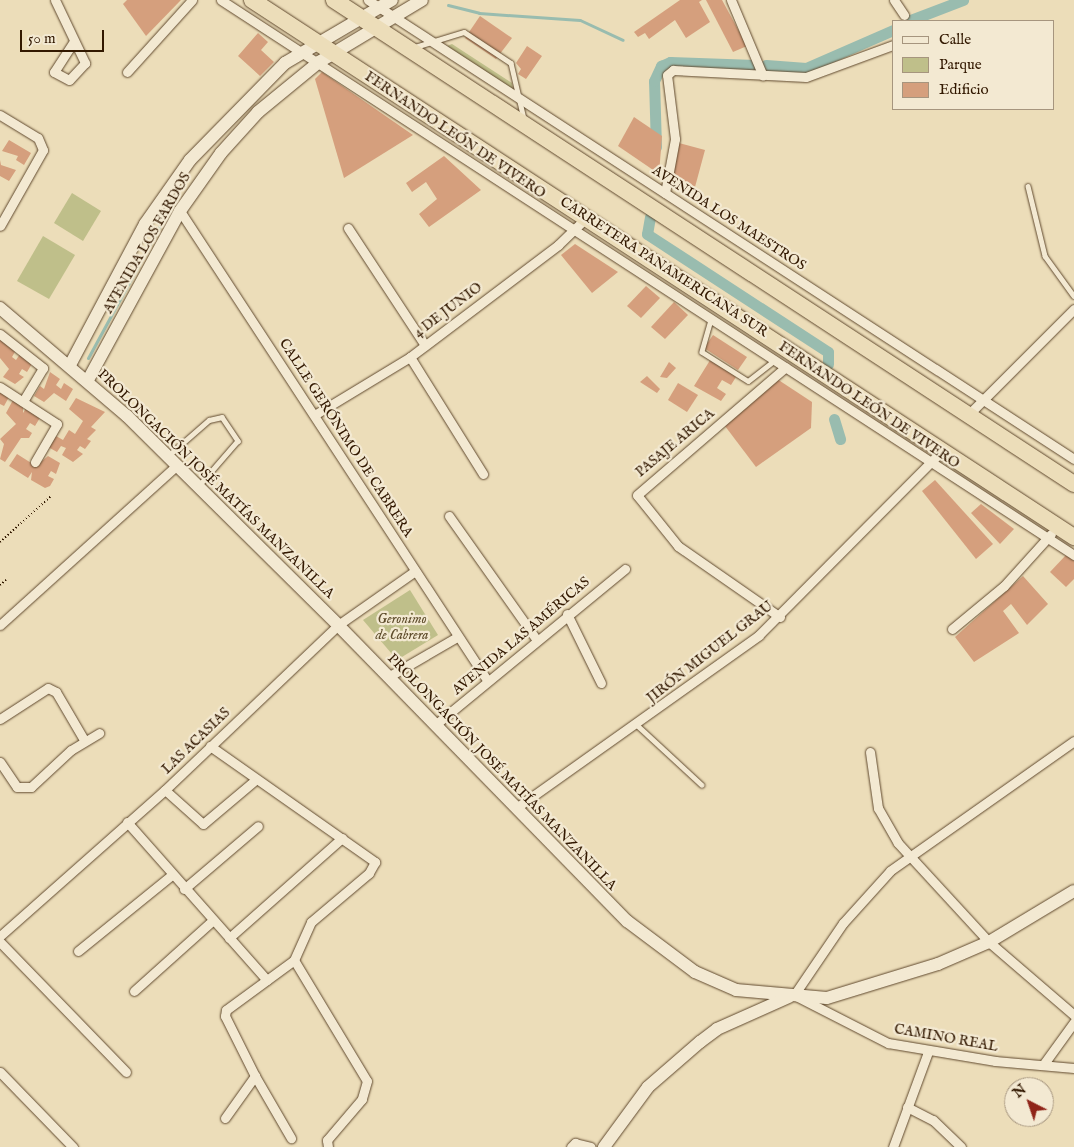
<!DOCTYPE html>
<meta charset="utf-8">
<style>
body{margin:0}
#map{position:relative;width:1074px;height:1147px;overflow:hidden;background:#ecddb9;font-family:"IM FELL English",serif}
div>[style]{position:absolute}
[style*='--x']{left:calc(var(--x)*1px);top:calc(var(--y)*1px);width:calc(var(--w)*1px);rotate:calc(var(--a)*1deg)}
.green>*{inset:0;background:#bfbf8a}
.stream>*{height:3px;margin:-1.5px;padding:0 1.5px;transform-origin:1.5px;border-radius:1.5px;background:#99bcaf}
.canal>*{height:11px;margin:-5.5px;padding:0 5.5px;transform-origin:5.5px;border-radius:5.5px;background:#99bcaf}
.building>*{inset:0;background:#d59f7d}
.path>*{height:2px;margin-top:-1px;transform-origin:0;background:repeating-linear-gradient(90deg,#321800 0 1px,transparent 0 3.5px)}
.roads{filter:drop-shadow(0 0 1px #60492e) drop-shadow(0 0 1px #60492e)}
.lane>*{height:4.5px;margin:-2.25px;padding:0 2.25px;transform-origin:2.25px;border-radius:2.25px;background:#f3e9d2}
.street>*{height:9px;margin:-4.5px;padding:0 4.5px;transform-origin:4.5px;border-radius:4.5px;background:#f3e9d2}
.secondary>*{height:12px;margin:-6px;padding:0 6px;transform-origin:6px;border-radius:6px;background:#f3e9d2}
.highway>*{height:16px;margin:-8px;padding:0 8px;transform-origin:8px;border-radius:8px;background:#ecddb9}
span{translate:-50% -50%;white-space:nowrap;text-align:center;line-height:1.15;-webkit-text-stroke:4.5px #f3e9d2;paint-order:stroke}
.street-label{font-size:14px;color:#321800}
.park-label{font-size:14px;color:#5c4a29;font-style:italic}
.legend{position:absolute;left:892px;top:20px;width:162px;height:90px;box-sizing:border-box;background:#f3e9d2;border:1px solid #a6957e;margin:0;padding:6px 9px;list-style:none;font-size:15px;color:#321800}
.legend li{display:flex;align-items:center;gap:10px;height:25px}
.legend b{width:25px;border:1px solid #a6957e}
.north{position:absolute;left:1004px;top:1077px;width:50px;height:50px;box-sizing:border-box;background:#f3e9d2;border:1px solid #a6957e;border-radius:50%;rotate:319deg;font-size:14px;font-weight:700;line-height:20px;text-align:center;color:#321800}
.north::after{content:'';display:block;margin:auto;width:18px;height:22px;background:#8f2418;clip-path:polygon(50% 0,100% 100%,50% 72%,0 100%)}
.scale{position:absolute;left:20px;top:30px;width:84px;height:22px;box-sizing:border-box;border:2px solid #321800;border-top:0;padding-left:6px;font-size:15px;line-height:18px;white-space:nowrap;color:#321800;-webkit-text-stroke:4px #f3e9d2;paint-order:stroke}
</style>
<div id="map">
<div class="green">
<i style="clip-path:polygon(452px 44px,512px 83px,513px 90px,447px 46px)"></i>
<i style="clip-path:polygon(72px 193px,101px 211px,83px 241px,54px 223px)"></i>
<i style="clip-path:polygon(43px 236px,75px 255px,49px 299px,17px 281px)"></i>
<i style="clip-path:polygon(410px 590px,438px 635px,397px 660px,363px 620px)"></i>
</div>
<div class="stream">
<i style="--x:448;--y:5;--w:32;--a:14"></i>
<i style="--x:479;--y:13;--w:101;--a:4"></i>
<i style="--x:580;--y:20;--w:47;--a:24.9"></i>
<i style="--x:88;--y:358;--w:182;--a:-61.5"></i>
</div>
<div class="canal">
<i style="--x:908;--y:21;--w:59;--a:-20.9"></i>
<i style="--x:766;--y:65;--w:40;--a:4.3"></i>
<i style="--x:806;--y:68;--w:95;--a:-23.6"></i>
<i style="--x:656;--y:147;--w:66;--a:-91.7"></i>
<i style="--x:654;--y:81;--w:17;--a:-65"></i>
<i style="--x:661;--y:66;--w:10;--a:-24"></i>
<i style="--x:670;--y:62;--w:85;--a:2"></i>
<i style="--x:650;--y:217;--w:17;--a:100"></i>
<i style="--x:647;--y:234;--w:216;--a:33.1"></i>
<i style="--x:828;--y:352;--w:12;--a:90"></i>
<i style="--x:834;--y:419;--w:21;--a:73"></i>
</div>
<div class="building">
<i style="clip-path:polygon(127px 0,181px 0,146px 36px,123px 4px)"></i>
<i style="clip-path:polygon(680px 0,702px 0,699px 2px,710px 22px,686px 38px,675px 20px,649px 39px,645px 33px,638px 37px,634px 32px)"></i>
<i style="clip-path:polygon(706px 0,722px 0,747px 46px,733px 52px)"></i>
<i style="clip-path:polygon(480px 16px,512px 38px,496px 59px,465px 38px)"></i>
<i style="clip-path:polygon(258px 33px,268px 42px,261px 50px,274px 62px,260px 76px,238px 56px)"></i>
<i style="clip-path:polygon(527px 46px,542px 56px,526px 79px,518px 74px,521px 69px,516px 63px)"></i>
<i style="clip-path:polygon(322px 72px,413px 135px,344px 178px,315px 79px)"></i>
<i style="clip-path:polygon(634px 117px,662px 136px,659px 174px,618px 146px)"></i>
<i style="clip-path:polygon(9px 140px,31px 153px,24px 165px,16px 160px,18px 156px,2px 151px)"></i>
<i style="clip-path:polygon(679px 143px,705px 150px,695px 187px,671px 173px)"></i>
<i style="clip-path:polygon(444px 156px,481px 190px,429px 227px,419px 214px,437px 199px,426px 182px,412px 192px,406px 183px)"></i>
<i style="clip-path:polygon(0 160px,1px 165px,16px 170px,9px 181px,0 176px)"></i>
<i style="clip-path:polygon(575px 244px,618px 272px,592px 293px,561px 255px)"></i>
<i style="clip-path:polygon(646px 286px,660px 298px,641px 318px,627px 306px)"></i>
<i style="clip-path:polygon(674px 302px,688px 315px,665px 339px,651px 327px)"></i>
<i style="clip-path:polygon(713px 335px,747px 357px,738px 370px,704px 348px)"></i>
<i style="clip-path:polygon(0 340px,16px 350px,12px 357px,16px 360px,20px 354px,33px 362px,27px 372px,22px 369px,19px 374px,24px 377px,15px 384px,3px 377px,9px 369px,0 358px)"></i>
<i style="clip-path:polygon(712px 357px,736px 377px,731px 385px,722px 380px,717px 388px,726px 394px,721px 401px,694px 386px)"></i>
<i style="clip-path:polygon(669px 362px,676px 368px,667px 378px,660px 377px)"></i>
<i style="clip-path:polygon(50px 372px,60px 379px,56px 385px,61px 389px,64px 383px,73px 389px,66px 401px,54px 393px,44px 402px,34px 396px,40px 386px,44px 389px)"></i>
<i style="clip-path:polygon(647px 376px,660px 389px,657px 393px,640px 382px)"></i>
<i style="clip-path:polygon(777px 379px,812px 402px,811px 428px,756px 467px,725px 426px)"></i>
<i style="clip-path:polygon(678px 383px,698px 395px,687px 412px,668px 400px)"></i>
<i style="clip-path:polygon(0 392px,9px 397px,4px 406px,0 404px)"></i>
<i style="clip-path:polygon(76px 398px,105px 412px,91px 427px,96px 430px,87px 439px,91px 441px,85px 449px,80px 446px,77px 450px,83px 454px,73px 462px,62px 455px,66px 448px,61px 446px,57px 452px,48px 447px,56px 436px,63px 440px,69px 430px,75px 434px,83px 421px,69px 409px)"></i>
<i style="clip-path:polygon(13px 400px,23px 406px,23px 413px,27px 407px,41px 416px,35px 426px,30px 423px,26px 429px,32px 433px,29px 438px,21px 438px,5px 462px,0 459px,4px 444px,0 439px,16px 424px,6px 413px)"></i>
<i style="clip-path:polygon(17px 454px,36px 466px,48px 456px,60px 463px,56px 474px,51px 471px,48px 476px,54px 479px,50px 486px,45px 488px,31px 480px,32px 472px,28px 478px,9px 466px)"></i>
<i style="clip-path:polygon(935px 480px,993px 544px,976px 559px,922px 491px)"></i>
<i style="clip-path:polygon(981px 504px,1014px 529px,1000px 544px,971px 513px)"></i>
<i style="clip-path:polygon(1066px 555px,1074px 561px,1074px 579px,1066px 587px,1050px 572px)"></i>
<i style="clip-path:polygon(1023px 576px,1048px 604px,1027px 625px,1011px 604px,1003px 611px,1019px 633px,974px 662px,955px 637px)"></i>
</div>
<div class="path">
<i style="--x:0;--y:542;--w:69;--a:-42"></i>
<i style="--x:0;--y:585;--w:8;--a:-40"></i>
</div>
<div class="roads">
<div class="lane">
<i style="--x:415;--y:47;--w:51;--a:-17"></i>
<i style="--x:464;--y:32;--w:56;--a:33.4"></i>
<i style="--x:511;--y:63;--w:57;--a:76.9"></i>
<i style="--x:1028;--y:186;--w:72;--a:76.3"></i>
<i style="--x:1045;--y:256;--w:49;--a:54.1"></i>
<i style="--x:711;--y:320;--w:33;--a:106"></i>
<i style="--x:702;--y:352;--w:54;--a:32.2"></i>
<i style="--x:748;--y:381;--w:34;--a:-38"></i>
<i style="--x:169;--y:455;--w:53;--a:-41.2"></i>
<i style="--x:209;--y:420;--w:13;--a:-13"></i>
<i style="--x:222;--y:417;--w:29;--a:56"></i>
<i style="--x:238;--y:441;--w:60;--a:130.9"></i>
<i style="--x:637;--y:725;--w:88;--a:42.7"></i>
</div>
<div class="street">
<i style="--x:55;--y:0;--w:70;--a:64.5"></i>
<i style="--x:85;--y:63;--w:23;--a:133"></i>
<i style="--x:69;--y:80;--w:17;--a:-152"></i>
<i style="--x:54;--y:72;--w:35;--a:-57"></i>
<i style="--x:221;--y:0;--w:1018;--a:33.05"></i>
<i style="--x:368;--y:0;--w:842;--a:33.03"></i>
<i style="--x:731;--y:0;--w:82;--a:67.2"></i>
<i style="--x:894;--y:0;--w:18;--a:56"></i>
<i style="--x:127;--y:72;--w:97;--a:-47.9"></i>
<i style="--x:0;--y:115;--w:44;--a:31.2"></i>
<i style="--x:38;--y:138;--w:13;--a:67"></i>
<i style="--x:43;--y:150;--w:87;--a:119.5"></i>
<i style="--x:665;--y:193;--w:55;--a:-79.5"></i>
<i style="--x:675;--y:139;--w:64;--a:-97.1"></i>
<i style="--x:667;--y:75;--w:8;--a:-40"></i>
<i style="--x:673;--y:70;--w:133;--a:3"></i>
<i style="--x:806;--y:77;--w:93;--a:-20.2"></i>
<i style="--x:180;--y:211;--w:561;--a:56.79"></i>
<i style="--x:348;--y:228;--w:140;--a:56.7"></i>
<i style="--x:0;--y:334;--w:55;--a:38.3"></i>
<i style="--x:43;--y:368;--w:39;--a:121"></i>
<i style="--x:410;--y:357;--w:138;--a:58"></i>
<i style="--x:0;--y:387;--w:68;--a:33"></i>
<i style="--x:57;--y:424;--w:44;--a:120.1"></i>
<i style="--x:316;--y:414;--w:110;--a:-31.2"></i>
<i style="--x:410;--y:357;--w:186;--a:-37.1"></i>
<i style="--x:558;--y:245;--w:40;--a:-44"></i>
<i style="--x:968;--y:415;--w:150;--a:-45"></i>
<i style="--x:449;--y:516;--w:151;--a:54.7"></i>
<i style="--x:567;--y:614;--w:77;--a:63.8"></i>
<i style="--x:780;--y:617;--w:124;--a:-145.2"></i>
<i style="--x:678;--y:546;--w:65;--a:-128.8"></i>
<i style="--x:637;--y:495;--w:196;--a:-40.7"></i>
<i style="--x:0;--y:625;--w:237;--a:-42.1"></i>
<i style="--x:952;--y:629;--w:67;--a:-39.6"></i>
<i style="--x:1004;--y:586;--w:70;--a:-47.9"></i>
<i style="--x:388;--y:677;--w:80;--a:-30.1"></i>
<i style="--x:0;--y:719;--w:57;--a:-32.9"></i>
<i style="--x:48;--y:688;--w:9;--a:27"></i>
<i style="--x:56;--y:692;--w:56;--a:59.7"></i>
<i style="--x:435;--y:725;--w:246;--a:-39.4"></i>
<i style="--x:1074;--y:741;--w:225;--a:144.8"></i>
<i style="--x:890;--y:871;--w:70;--a:132.1"></i>
<i style="--x:843;--y:923;--w:87;--a:124.2"></i>
<i style="--x:794;--y:995;--w:106;--a:27.1"></i>
<i style="--x:888;--y:1043;--w:109;--a:9.5"></i>
<i style="--x:995;--y:1061;--w:79;--a:5.1"></i>
<i style="--x:210;--y:746;--w:202;--a:35.1"></i>
<i style="--x:375;--y:862;--w:13;--a:119"></i>
<i style="--x:369;--y:873;--w:76;--a:139.8"></i>
<i style="--x:311;--y:922;--w:42;--a:114.1"></i>
<i style="--x:294;--y:960;--w:141;--a:58.9"></i>
<i style="--x:367;--y:1081;--w:19;--a:106"></i>
<i style="--x:362;--y:1099;--w:54;--a:130.5"></i>
<i style="--x:327;--y:1140;--w:7;--a:82"></i>
<i style="--x:870;--y:752;--w:57;--a:81.9"></i>
<i style="--x:878;--y:808;--w:40;--a:60.3"></i>
<i style="--x:898;--y:843;--w:134;--a:47.4"></i>
<i style="--x:989;--y:942;--w:112;--a:40.7"></i>
<i style="--x:0;--y:762;--w:30;--a:56"></i>
<i style="--x:17;--y:787;--w:14;--a:0"></i>
<i style="--x:31;--y:787;--w:54;--a:-42.8"></i>
<i style="--x:71;--y:750;--w:33;--a:-31"></i>
<i style="--x:165;--y:790;--w:51;--a:41.8"></i>
<i style="--x:203;--y:824;--w:67;--a:-40.1"></i>
<i style="--x:516;--y:808;--w:298;--a:-35.4"></i>
<i style="--x:759;--y:635;--w:261;--a:-45.2"></i>
<i style="--x:127;--y:822;--w:211;--a:48.5"></i>
<i style="--x:184;--y:889;--w:97;--a:-40.4"></i>
<i style="--x:0;--y:936;--w:220;--a:-41.5"></i>
<i style="--x:165;--y:790;--w:239;--a:-43.6"></i>
<i style="--x:338;--y:625;--w:94;--a:-35"></i>
<i style="--x:229;--y:938;--w:151;--a:-41.5"></i>
<i style="--x:0;--y:942;--w:181;--a:45.9"></i>
<i style="--x:78;--y:951;--w:121;--a:-39"></i>
<i style="--x:134;--y:991;--w:105;--a:-41.9"></i>
<i style="--x:1043;--y:1065;--w:53;--a:-54.2"></i>
<i style="--x:0;--y:1072;--w:105;--a:45.8"></i>
<i style="--x:255;--y:1076;--w:72;--a:59.9"></i>
<i style="--x:907;--y:1107;--w:29;--a:27"></i>
<i style="--x:933;--y:1120;--w:39;--a:44"></i>
<i style="--x:225;--y:1118;--w:52;--a:-54.5"></i>
<i style="--x:255;--y:1076;--w:67;--a:-116.6"></i>
<i style="--x:225;--y:1016;--w:6;--a:-81"></i>
<i style="--x:226;--y:1010;--w:84;--a:-36.3"></i>
<i style="--x:571;--y:1147;--w:6;--a:-45"></i>
<i style="--x:575;--y:1143;--w:16;--a:14"></i>
<i style="--x:893;--y:1147;--w:101;--a:-69.8"></i>
</div>
<div class="secondary">
<i style="--x:0;--y:308;--w:167;--a:40.4"></i>
<i style="--x:127;--y:416;--w:297;--a:44.7"></i>
<i style="--x:338;--y:625;--w:414;--a:45.7"></i>
<i style="--x:627;--y:921;--w:85;--a:36.9"></i>
<i style="--x:695;--y:972;--w:45;--a:23.7"></i>
<i style="--x:736;--y:990;--w:91;--a:5"></i>
<i style="--x:827;--y:998;--w:116;--a:-17"></i>
<i style="--x:938;--y:964;--w:56;--a:-23.3"></i>
<i style="--x:989;--y:942;--w:99;--a:-31"></i>
<i style="--x:70;--y:365;--w:160;--a:-62"></i>
<i style="--x:145;--y:224;--w:78;--a:-54.9"></i>
<i style="--x:190;--y:160;--w:136;--a:-45.6"></i>
<i style="--x:285;--y:63;--w:124;--a:-30.5"></i>
<i style="--x:88;--y:380;--w:192;--a:-61.4"></i>
<i style="--x:180;--y:211;--w:71;--a:-54.7"></i>
<i style="--x:221;--y:153;--w:55;--a:-47.9"></i>
<i style="--x:258;--y:112;--w:79;--a:-39.3"></i>
<i style="--x:319;--y:62;--w:120;--a:-31"></i>
<i style="--x:604;--y:1147;--w:74;--a:-53.7"></i>
<i style="--x:648;--y:1087;--w:69;--a:-40.9"></i>
<i style="--x:700;--y:1042;--w:21;--a:-37"></i>
<i style="--x:717;--y:1029;--w:79;--a:-24"></i>
</div>
<div class="highway">
<i style="--x:252;--y:0;--w:982;--a:33.16"></i>
<i style="--x:334;--y:0;--w:884;--a:33.19"></i>
</div>
</div>
<div class="street-label">
<span style="left:455px;top:135px;rotate:34deg">FERNANDO LEÓN DE VIVERO</span>
<span style="left:729px;top:218px;rotate:33deg">AVENIDA LOS MAESTROS</span>
<span style="left:147px;top:243px;rotate:-60deg">AVENIDA LOS FARDOS</span>
<span style="left:664px;top:267px;rotate:33deg">CARRETERA PANAMERICANA SUR</span>
<span style="left:448px;top:310px;rotate:-37deg">4 DE JUNIO</span>
<span style="left:869px;top:405px;rotate:34deg">FERNANDO LEÓN DE VIVERO</span>
<span style="left:346px;top:438px;rotate:57deg">CALLE GERÓNIMO DE CABRERA</span>
<span style="left:675px;top:443px;rotate:-40deg">PASAJE ARICA</span>
<span style="left:216px;top:484px;rotate:44deg">PROLONGACIÓN JOSÉ MATÍAS MANZANILLA</span>
<span style="left:521px;top:636px;rotate:-40deg">AVENIDA LAS AMÉRICAS</span>
<span style="left:710px;top:652px;rotate:-38deg">JIRÓN MIGUEL GRAU</span>
<span style="left:196px;top:741px;rotate:-44deg">LAS ACASIAS</span>
<span style="left:502px;top:772px;rotate:46deg">PROLONGACIÓN JOSÉ MATÍAS MANZANILLA</span>
<span style="left:946px;top:1038px;rotate:10deg">CAMINO REAL</span>
</div>
<div class="park-label">
<span style="left:402px;top:627px">Geronimo<br>de Cabrera</span>
</div>
<ul class="legend">
<li><b style="height:6px;background:#f3e9d2"></b>Calle</li>
<li><b style="height:14px;background:#bfbf8a"></b>Parque</li>
<li><b style="height:14px;background:#d59f7d"></b>Edificio</li>
</ul>
<div class="north">N</div>
<div class="scale">50 m</div>
</div>
